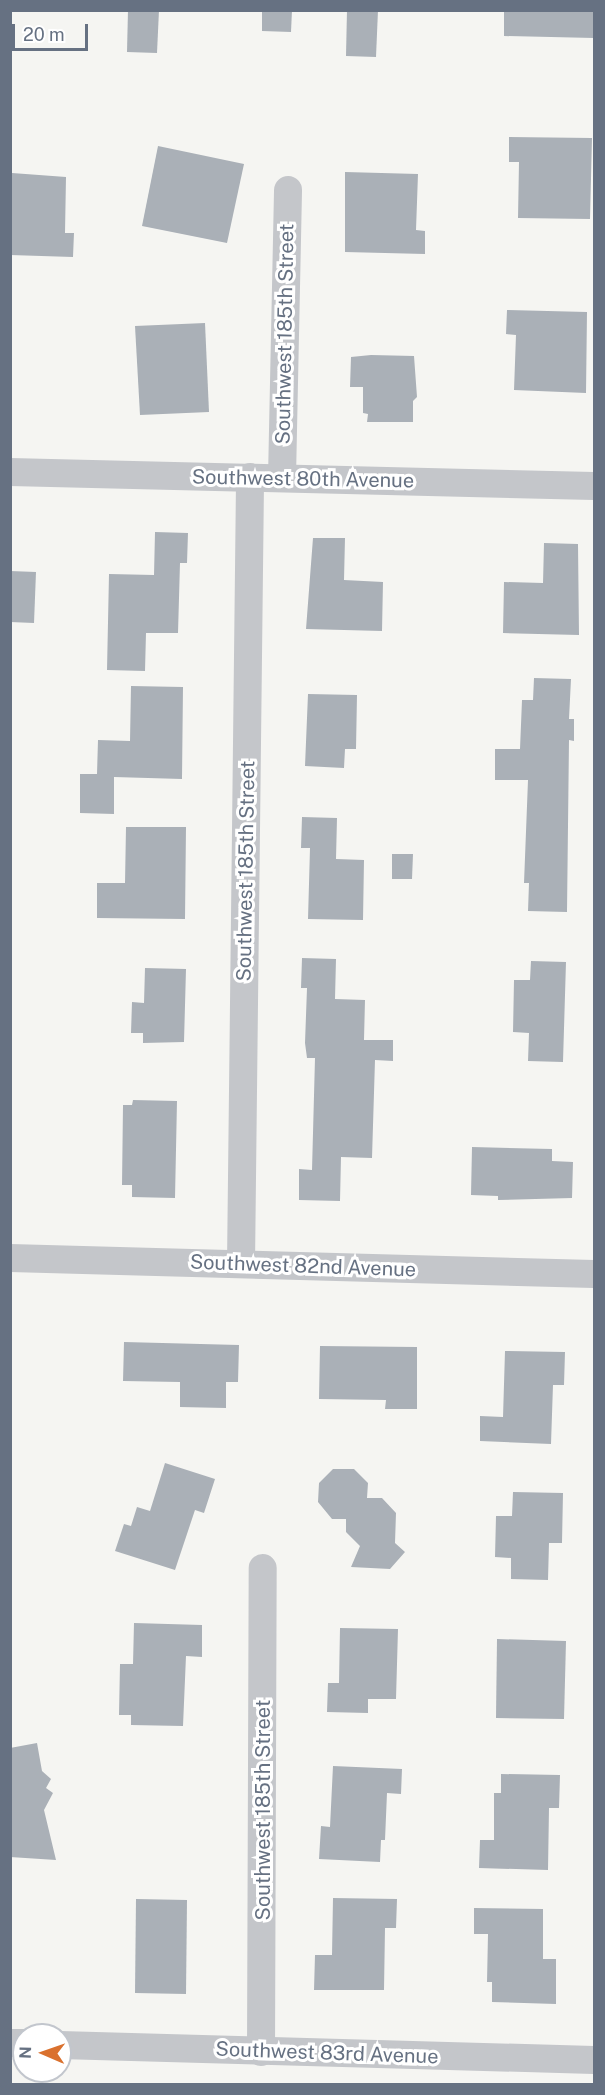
<!DOCTYPE html>
<style>
body{margin:0}
#map{position:relative;width:605px;height:2095px;overflow:hidden;background:#f5f5f2;font-family:"Public Sans",sans-serif}
div>[style]{position:absolute}
[style*='--x']{left:calc(var(--x)*1px);top:calc(var(--y)*1px);width:calc(var(--w)*1px);rotate:calc(var(--a)*1deg)}
.building>*{inset:0;background:#aab0b7}
.minor>*{height:28px;margin:-14px;padding:0 14px;transform-origin:14px;border-radius:14px;background:#c4c6ca}
span{translate:-50% -50%;white-space:nowrap;text-align:center;line-height:1.15;-webkit-text-stroke:6px #fff;paint-order:stroke}
.street-label{font-size:20px;color:#667182}
.frame{position:absolute;inset:0;border:12px solid #667182;pointer-events:none}
.north{position:absolute;left:12px;top:2023px;width:60px;height:60px;box-sizing:border-box;background:#fff;border:2px solid #c2c6cd;border-radius:50%;rotate:272deg;font-size:16px;font-weight:700;line-height:24px;text-align:center;color:#667182}
.north::after{content:'';display:block;margin:auto;width:21px;height:27px;background:#da712e;clip-path:polygon(50% 0,100% 100%,50% 72%,0 100%)}
.scale{position:absolute;left:12px;top:24px;width:76px;height:27px;box-sizing:border-box;border:3px solid #667182;border-top:0;padding-left:8px;font-size:18px;line-height:21px;white-space:nowrap;color:#667182;-webkit-text-stroke:4px #fff;paint-order:stroke}
</style>
<div id="map">
<div class="building">
<i style="clip-path:polygon(128px 10px,159px 10px,157px 53px,127px 52px)"></i>
<i style="clip-path:polygon(262px 10px,292px 10px,291px 32px,262px 31px)"></i>
<i style="clip-path:polygon(347px 10px,378px 10px,376px 57px,346px 56px)"></i>
<i style="clip-path:polygon(504px 10px,594px 10px,594px 38px,504px 36px)"></i>
<i style="clip-path:polygon(509px 137px,592px 138px,590px 219px,518px 218px,519px 162px,509px 162px)"></i>
<i style="clip-path:polygon(158px 146px,244px 164px,227px 243px,142px 226px)"></i>
<i style="clip-path:polygon(345px 172px,418px 174px,416px 230px,425px 231px,425px 254px,345px 252px)"></i>
<i style="clip-path:polygon(12px 173px,66px 177px,65px 233px,74px 233px,73px 257px,10px 255px)"></i>
<i style="clip-path:polygon(507px 310px,587px 312px,586px 393px,514px 390px,516px 335px,506px 334px)"></i>
<i style="clip-path:polygon(205px 323px,209px 412px,140px 415px,135px 326px)"></i>
<i style="clip-path:polygon(371px 355px,414px 356px,417px 397px,413px 401px,413px 422px,367px 422px,368px 414px,363px 413px,363px 387px,350px 387px,351px 357px)"></i>
<i style="clip-path:polygon(155px 532px,188px 533px,187px 563px,180px 563px,178px 633px,146px 633px,145px 671px,107px 670px,109px 574px,154px 575px)"></i>
<i style="clip-path:polygon(313px 538px,345px 538px,344px 580px,383px 582px,382px 631px,306px 629px)"></i>
<i style="clip-path:polygon(544px 543px,578px 544px,579px 635px,503px 633px,504px 582px,543px 583px)"></i>
<i style="clip-path:polygon(10px 571px,36px 572px,34px 623px,10px 622px)"></i>
<i style="clip-path:polygon(534px 678px,571px 679px,569px 719px,574px 719px,574px 741px,569px 740px,567px 912px,528px 911px,529px 883px,524px 883px,528px 780px,495px 780px,495px 749px,520px 749px,522px 700px,533px 700px)"></i>
<i style="clip-path:polygon(131px 686px,183px 687px,182px 779px,114px 777px,114px 814px,80px 813px,80px 774px,97px 774px,98px 740px,130px 741px)"></i>
<i style="clip-path:polygon(308px 694px,357px 695px,356px 749px,345px 749px,344px 768px,305px 766px)"></i>
<i style="clip-path:polygon(302px 817px,337px 818px,336px 859px,364px 860px,363px 920px,308px 919px,310px 848px,301px 848px)"></i>
<i style="clip-path:polygon(126px 827px,186px 827px,185px 919px,97px 918px,97px 883px,125px 883px)"></i>
<i style="clip-path:polygon(392px 854px,413px 854px,412px 879px,392px 879px)"></i>
<i style="clip-path:polygon(302px 958px,336px 959px,335px 999px,365px 1000px,364px 1040px,393px 1040px,393px 1061px,375px 1060px,372px 1158px,341px 1157px,340px 1201px,299px 1200px,299px 1169px,312px 1170px,315px 1058px,307px 1058px,305px 1043px,307px 988px,301px 988px)"></i>
<i style="clip-path:polygon(531px 961px,566px 962px,563px 1062px,528px 1061px,529px 1033px,513px 1032px,514px 980px,530px 980px)"></i>
<i style="clip-path:polygon(145px 968px,186px 969px,184px 1042px,143px 1043px,143px 1033px,131px 1033px,132px 1002px,144px 1003px)"></i>
<i style="clip-path:polygon(133px 1100px,177px 1101px,175px 1198px,132px 1197px,132px 1185px,122px 1185px,123px 1105px,132px 1105px)"></i>
<i style="clip-path:polygon(472px 1147px,552px 1149px,552px 1161px,573px 1162px,572px 1198px,498px 1200px,498px 1196px,471px 1195px)"></i>
<i style="clip-path:polygon(124px 1342px,239px 1345px,238px 1382px,226px 1382px,226px 1408px,180px 1407px,180px 1382px,123px 1381px)"></i>
<i style="clip-path:polygon(320px 1346px,417px 1347px,417px 1409px,385px 1409px,386px 1400px,319px 1399px)"></i>
<i style="clip-path:polygon(505px 1351px,565px 1352px,564px 1385px,553px 1385px,551px 1444px,480px 1441px,480px 1416px,503px 1417px)"></i>
<i style="clip-path:polygon(165px 1463px,215px 1479px,204px 1513px,195px 1510px,175px 1570px,115px 1551px,124px 1524px,131px 1526px,137px 1507px,150px 1511px)"></i>
<i style="clip-path:polygon(333px 1469px,354px 1469px,368px 1483px,367px 1498px,382px 1498px,396px 1513px,395px 1543px,405px 1552px,390px 1569px,351px 1567px,360px 1546px,346px 1532px,346px 1519px,332px 1519px,318px 1502px,319px 1483px)"></i>
<i style="clip-path:polygon(513px 1492px,563px 1493px,562px 1543px,549px 1543px,548px 1580px,511px 1579px,511px 1558px,495px 1557px,496px 1516px,512px 1516px)"></i>
<i style="clip-path:polygon(134px 1623px,202px 1625px,202px 1657px,186px 1656px,183px 1726px,131px 1725px,131px 1715px,119px 1715px,120px 1664px,133px 1664px)"></i>
<i style="clip-path:polygon(340px 1628px,398px 1629px,396px 1699px,368px 1699px,368px 1713px,327px 1712px,328px 1683px,339px 1683px)"></i>
<i style="clip-path:polygon(497px 1639px,566px 1641px,564px 1719px,496px 1718px)"></i>
<i style="clip-path:polygon(37px 1743px,42px 1771px,51px 1779px,46px 1788px,53px 1793px,44px 1810px,56px 1860px,10px 1857px,10px 1748px)"></i>
<i style="clip-path:polygon(333px 1766px,402px 1769px,401px 1794px,387px 1793px,385px 1840px,381px 1840px,380px 1862px,319px 1859px,321px 1826px,330px 1827px)"></i>
<i style="clip-path:polygon(501px 1774px,560px 1775px,559px 1808px,549px 1808px,548px 1870px,479px 1868px,480px 1840px,494px 1840px,494px 1793px,501px 1793px)"></i>
<i style="clip-path:polygon(333px 1898px,397px 1899px,396px 1928px,385px 1928px,384px 1990px,314px 1990px,315px 1955px,332px 1955px)"></i>
<i style="clip-path:polygon(136px 1899px,187px 1900px,186px 1994px,135px 1993px)"></i>
<i style="clip-path:polygon(474px 1908px,543px 1909px,543px 1959px,556px 1959px,556px 2004px,492px 2002px,492px 1982px,487px 1982px,488px 1934px,474px 1934px)"></i>
</div>
<div class="minor">
<i style="--x:10;--y:472;--w:584;--a:1.37"></i>
<i style="--x:282;--y:478;--w:288;--a:-88.8"></i>
<i style="--x:10;--y:1258;--w:584;--a:1.57"></i>
<i style="--x:241;--y:1264;--w:787;--a:-89.34"></i>
<i style="--x:10;--y:2043;--w:14;--a:0"></i>
<i style="--x:60;--y:2045;--w:534;--a:1.61"></i>
<i style="--x:261;--y:2052;--w:484;--a:-89.8"></i>
</div>
<div class="street-label">
<span style="left:285px;top:334px;rotate:-89deg">Southwest 185th Street</span>
<span style="left:303px;top:479px;rotate:1deg">Southwest 80th Avenue</span>
<span style="left:246px;top:871px;rotate:-89deg">Southwest 185th Street</span>
<span style="left:303px;top:1266px;rotate:2deg">Southwest 82nd Avenue</span>
<span style="left:263px;top:1810px;rotate:-90deg">Southwest 185th Street</span>
<span style="left:327px;top:2053px;rotate:2deg">Southwest 83rd Avenue</span>
</div>
<div class="frame"></div>
<div class="north">N</div>
<div class="scale">20 m</div>
</div>
